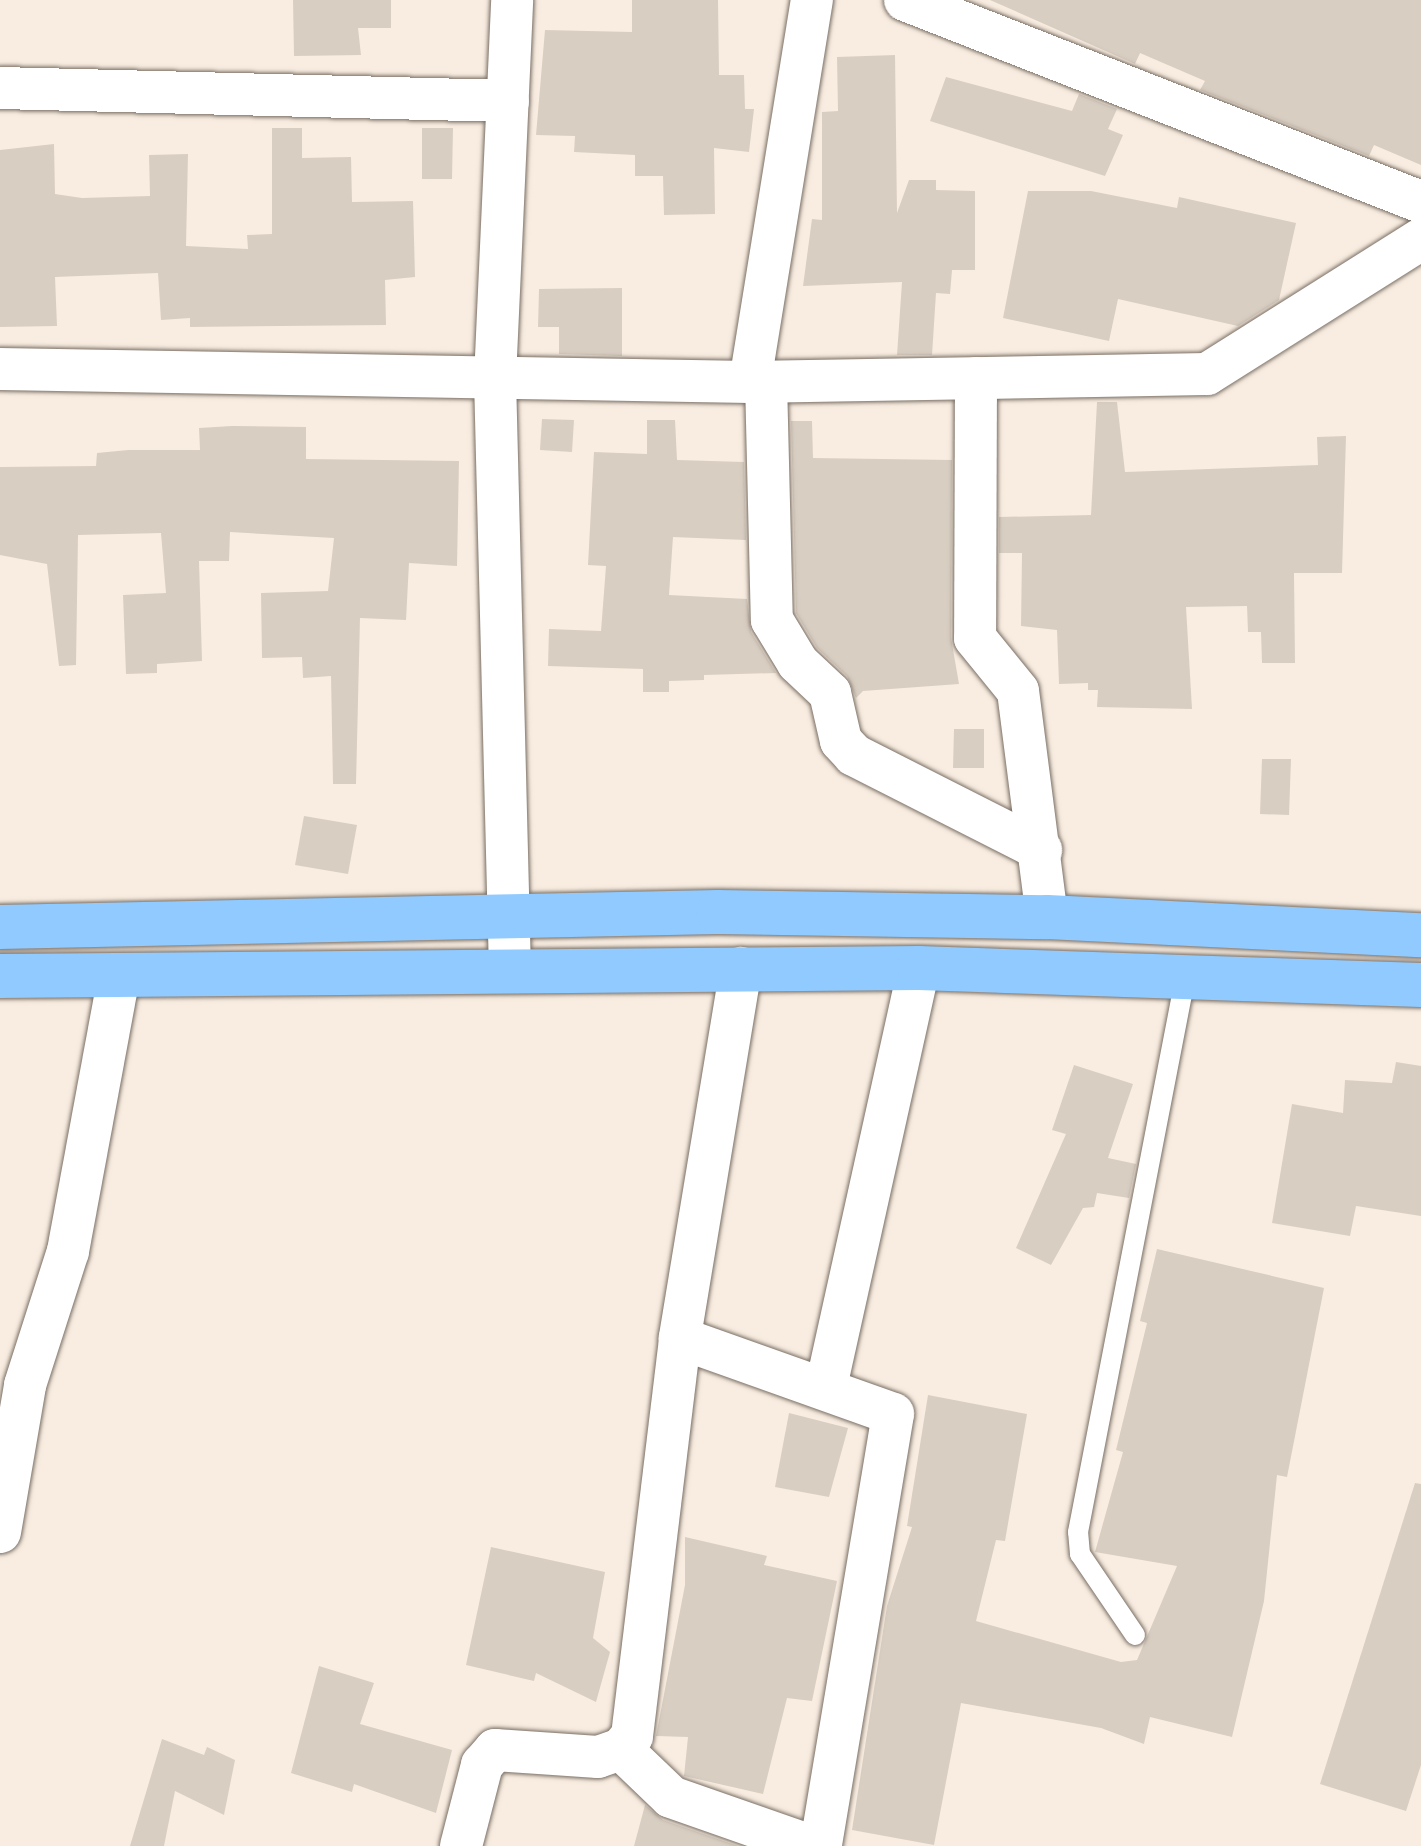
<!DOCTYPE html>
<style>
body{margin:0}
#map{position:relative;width:1421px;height:1846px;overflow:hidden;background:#f9ede1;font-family:"Exo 2",sans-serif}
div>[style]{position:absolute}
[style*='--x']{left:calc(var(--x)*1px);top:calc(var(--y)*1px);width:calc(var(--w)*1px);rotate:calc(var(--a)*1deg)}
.building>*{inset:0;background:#d9cec2}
.roads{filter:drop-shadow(0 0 2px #796e64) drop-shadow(0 0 2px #796e64)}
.service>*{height:20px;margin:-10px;padding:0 10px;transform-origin:10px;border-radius:10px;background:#fff}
.minor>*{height:42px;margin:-21px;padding:0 21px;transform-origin:21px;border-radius:21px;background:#fff}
.trunk>*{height:44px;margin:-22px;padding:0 22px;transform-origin:22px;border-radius:22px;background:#90cafe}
span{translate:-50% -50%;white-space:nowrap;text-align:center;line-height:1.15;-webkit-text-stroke:6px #f9ede1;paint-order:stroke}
</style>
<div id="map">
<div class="building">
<i style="clip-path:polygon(293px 0,391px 0,391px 28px,358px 28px,361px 55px,294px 56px)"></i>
<i style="clip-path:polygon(632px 0,718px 0,719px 75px,744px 75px,745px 109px,754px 109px,749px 152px,714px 148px,715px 214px,664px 215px,663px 176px,635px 176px,635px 155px,574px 152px,575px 136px,536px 135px,545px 30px,632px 32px)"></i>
<i style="clip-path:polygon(990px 0,1421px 0,1421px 165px,1374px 145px,1369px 156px,1200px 90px,1205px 81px,1140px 53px,1135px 64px)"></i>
<i style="clip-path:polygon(895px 55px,897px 213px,909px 180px,936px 180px,936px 190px,975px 191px,975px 270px,952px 270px,950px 294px,936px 293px,932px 355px,897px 355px,902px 282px,803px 286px,812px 219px,822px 220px,822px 112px,838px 111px,837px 57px)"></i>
<i style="clip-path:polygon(946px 77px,1072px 111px,1079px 94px,1117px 109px,1108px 129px,1123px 135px,1105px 176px,930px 121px)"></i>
<i style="clip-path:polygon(272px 128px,302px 128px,302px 158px,351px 157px,352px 202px,413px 201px,415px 277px,385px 280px,386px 325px,190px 327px,190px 318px,161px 320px,158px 273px,55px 277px,57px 326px,0 327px,0 150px,54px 144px,55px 194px,82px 198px,150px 196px,149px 155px,188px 154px,186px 246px,248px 249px,247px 235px,272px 234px)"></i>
<i style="clip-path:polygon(422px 128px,453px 128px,452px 179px,422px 179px)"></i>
<i style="clip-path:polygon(1028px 191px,1091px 191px,1177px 208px,1179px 197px,1296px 223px,1279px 300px,1238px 326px,1118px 299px,1109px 341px,1003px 318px)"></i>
<i style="clip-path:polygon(622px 288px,622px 356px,559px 354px,559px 327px,538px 327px,539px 289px)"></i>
<i style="clip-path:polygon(1097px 402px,1117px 402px,1125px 472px,1318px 465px,1317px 437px,1346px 436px,1342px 573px,1294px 573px,1295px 663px,1262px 663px,1261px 632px,1248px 632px,1247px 606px,1186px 607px,1192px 709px,1097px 707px,1098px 690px,1088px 690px,1088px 683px,1059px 684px,1057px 630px,1021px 626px,1022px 553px,999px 553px,999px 517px,1091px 515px)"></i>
<i style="clip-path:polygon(542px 419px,574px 420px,572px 452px,540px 450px)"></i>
<i style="clip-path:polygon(647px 420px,675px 420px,677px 460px,744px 462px,746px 540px,673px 537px,669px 595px,747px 599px,751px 632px,776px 673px,704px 675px,704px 680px,669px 681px,669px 692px,643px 692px,643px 669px,548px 666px,549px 629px,601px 631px,606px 566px,588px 565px,594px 452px,647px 454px)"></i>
<i style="clip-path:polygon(791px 421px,812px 421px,813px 458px,952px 460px,951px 638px,959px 684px,863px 691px,856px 698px,847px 676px,817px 648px,796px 613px)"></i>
<i style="clip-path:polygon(232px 426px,306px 427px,306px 459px,459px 461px,457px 566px,409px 563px,406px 620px,360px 618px,356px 784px,333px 784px,331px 676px,303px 678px,302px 657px,262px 658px,261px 593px,328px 591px,334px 538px,230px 532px,229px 561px,199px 561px,202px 661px,157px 664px,157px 673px,126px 674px,123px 595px,166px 593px,161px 533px,78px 535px,76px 665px,59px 666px,47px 564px,0 555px,0 467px,96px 466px,97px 453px,128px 450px,200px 450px,199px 428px)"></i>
<i style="clip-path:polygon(954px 729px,984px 729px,984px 768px,953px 768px)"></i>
<i style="clip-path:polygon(1262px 759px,1291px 759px,1289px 815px,1260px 814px)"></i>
<i style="clip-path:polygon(304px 816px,357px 825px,348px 874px,295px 865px)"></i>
<i style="clip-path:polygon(1396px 1062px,1421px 1066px,1421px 1216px,1356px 1206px,1350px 1236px,1272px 1223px,1292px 1104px,1343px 1113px,1345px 1080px,1392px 1083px)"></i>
<i style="clip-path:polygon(1074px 1065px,1133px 1084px,1108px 1158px,1136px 1164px,1129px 1198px,1097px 1193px,1094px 1207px,1083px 1208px,1051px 1265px,1016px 1248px,1066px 1134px,1052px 1130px)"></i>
<i style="clip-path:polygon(1157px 1249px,1324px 1288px,1287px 1477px,1277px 1475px,1264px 1601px,1232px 1737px,1150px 1717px,1144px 1744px,1101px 1728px,961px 1703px,934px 1845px,852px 1830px,887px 1606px,912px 1527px,907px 1526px,928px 1395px,1027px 1414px,1005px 1541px,996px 1540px,976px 1621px,1121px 1662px,1137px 1660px,1177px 1566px,1095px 1552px,1123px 1452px,1116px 1450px,1147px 1323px,1140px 1321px)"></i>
<i style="clip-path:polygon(789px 1413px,848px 1428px,829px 1497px,775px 1487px)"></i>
<i style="clip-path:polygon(1415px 1483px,1421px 1484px,1421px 1765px,1406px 1811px,1320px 1784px)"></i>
<i style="clip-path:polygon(685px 1537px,767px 1556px,764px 1565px,837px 1581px,812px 1701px,787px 1698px,763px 1794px,684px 1776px,688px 1737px,656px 1736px,685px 1585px)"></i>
<i style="clip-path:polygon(491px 1547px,605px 1572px,593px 1638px,610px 1652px,596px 1702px,536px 1673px,534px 1681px,466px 1665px)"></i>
<i style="clip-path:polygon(319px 1666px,374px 1683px,360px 1724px,452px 1750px,436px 1813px,354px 1784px,352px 1792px,291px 1773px)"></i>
<i style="clip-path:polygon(162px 1739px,204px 1755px,207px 1747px,235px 1760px,224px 1815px,175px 1791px,164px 1846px,130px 1846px)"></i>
<i style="clip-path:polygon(645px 1805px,663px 1820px,738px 1846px,634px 1846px)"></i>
</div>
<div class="roads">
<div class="service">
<i style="--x:1135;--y:1635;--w:98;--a:-124.2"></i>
<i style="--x:1080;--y:1554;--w:22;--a:-95"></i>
<i style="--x:1078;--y:1532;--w:568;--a:-79.05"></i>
</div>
<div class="minor">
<i style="--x:905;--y:0;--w:554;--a:21.38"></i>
<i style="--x:0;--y:88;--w:508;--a:1.47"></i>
<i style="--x:0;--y:369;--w:750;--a:0.99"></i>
<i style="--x:750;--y:382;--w:457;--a:-1"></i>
<i style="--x:1207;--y:374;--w:253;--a:-32.2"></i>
<i style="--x:976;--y:378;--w:260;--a:90.2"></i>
<i style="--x:975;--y:638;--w:68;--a:50.9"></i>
<i style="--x:1018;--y:691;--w:228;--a:82.7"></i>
<i style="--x:766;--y:381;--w:239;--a:88.6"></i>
<i style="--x:772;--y:620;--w:50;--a:58.8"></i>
<i style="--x:798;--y:663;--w:44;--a:43.2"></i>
<i style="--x:830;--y:693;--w:49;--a:77.1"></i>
<i style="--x:841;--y:741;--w:19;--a:47"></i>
<i style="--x:854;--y:755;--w:210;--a:26.9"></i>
<i style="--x:750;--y:382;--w:387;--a:-80.8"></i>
<i style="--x:741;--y:968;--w:375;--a:99.4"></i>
<i style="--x:680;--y:1338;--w:226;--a:19.6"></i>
<i style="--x:893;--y:1414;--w:438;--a:99.5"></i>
<i style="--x:510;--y:971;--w:592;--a:-91.45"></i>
<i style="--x:495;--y:379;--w:379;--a:-87.4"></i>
<i style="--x:826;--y:1387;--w:429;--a:-77.5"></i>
<i style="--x:0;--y:1532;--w:149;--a:-80.3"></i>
<i style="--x:25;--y:1385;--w:141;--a:-72.2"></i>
<i style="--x:68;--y:1251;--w:281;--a:-79.5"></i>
<i style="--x:621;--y:1749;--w:69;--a:43.8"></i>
<i style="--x:671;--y:1797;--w:148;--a:19.3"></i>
<i style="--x:461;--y:1846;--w:84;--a:-75.5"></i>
<i style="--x:482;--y:1765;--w:20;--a:-49"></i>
<i style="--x:495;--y:1750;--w:103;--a:3.9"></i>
<i style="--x:598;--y:1757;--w:24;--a:-19"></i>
<i style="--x:621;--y:1749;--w:17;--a:-50"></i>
<i style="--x:632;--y:1736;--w:401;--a:-83.1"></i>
</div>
<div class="trunk">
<i style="--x:0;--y:927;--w:718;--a:-1.2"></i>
<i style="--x:718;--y:912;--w:329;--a:0.9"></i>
<i style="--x:1047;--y:917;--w:374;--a:2.8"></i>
<i style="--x:0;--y:976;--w:919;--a:-0.5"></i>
<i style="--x:919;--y:968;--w:502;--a:1.94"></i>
</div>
</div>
</div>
